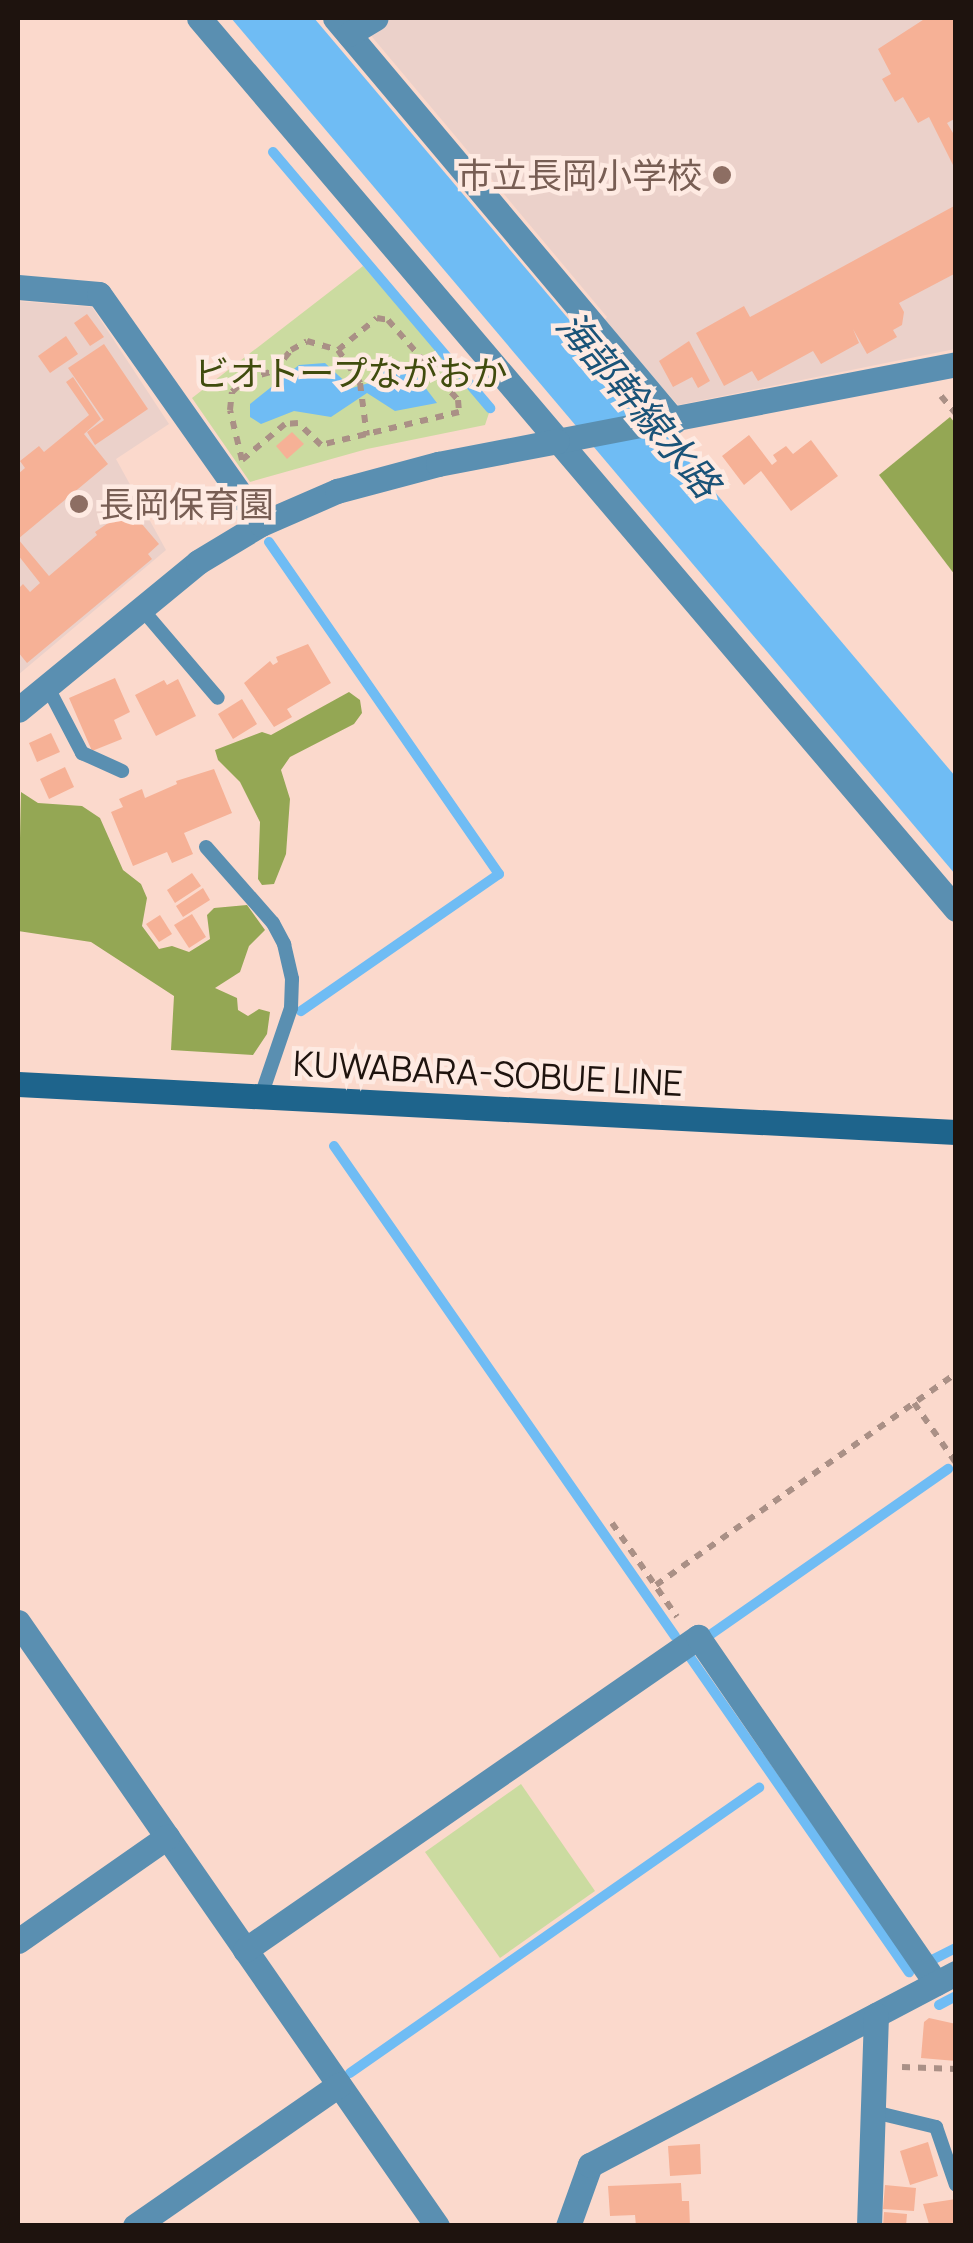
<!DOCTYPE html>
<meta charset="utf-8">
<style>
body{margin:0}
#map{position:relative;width:973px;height:2243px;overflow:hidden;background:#fbd9cc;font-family:Manrope,"Noto Sans JP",sans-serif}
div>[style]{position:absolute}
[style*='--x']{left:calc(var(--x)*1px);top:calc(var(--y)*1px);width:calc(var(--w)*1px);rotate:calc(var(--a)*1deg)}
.education>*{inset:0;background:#ebd1ca}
.green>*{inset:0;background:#cbdba0}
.forest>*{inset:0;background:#94a754}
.water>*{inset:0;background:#6fbcf4}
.stream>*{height:10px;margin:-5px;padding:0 5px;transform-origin:5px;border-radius:5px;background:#6fbcf4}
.building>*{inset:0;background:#f6b196}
.path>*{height:6px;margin-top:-3px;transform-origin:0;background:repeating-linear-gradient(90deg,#aa9086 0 8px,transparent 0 16px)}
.service>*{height:14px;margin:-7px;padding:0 7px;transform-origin:7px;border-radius:7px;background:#5a8fb1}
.minor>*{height:25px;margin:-12.5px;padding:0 12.5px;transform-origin:12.5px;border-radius:12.5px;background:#5a8fb1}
.tertiary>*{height:25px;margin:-12.5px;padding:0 12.5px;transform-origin:12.5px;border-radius:12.5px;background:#5a8fb1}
.secondary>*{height:25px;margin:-12.5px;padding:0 12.5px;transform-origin:12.5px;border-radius:12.5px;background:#1e648c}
.dots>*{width:28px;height:28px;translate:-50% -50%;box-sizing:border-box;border:5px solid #feeae2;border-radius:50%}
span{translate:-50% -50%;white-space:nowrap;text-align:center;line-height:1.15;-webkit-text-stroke:9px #feeae2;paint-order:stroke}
.education-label{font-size:35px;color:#785e54}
.right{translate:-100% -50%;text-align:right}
.left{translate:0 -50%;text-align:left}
.park-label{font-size:35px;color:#404c0e}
.street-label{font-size:35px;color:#1e130e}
.water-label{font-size:38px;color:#1a5378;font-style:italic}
.frame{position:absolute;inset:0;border:20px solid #1e130e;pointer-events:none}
</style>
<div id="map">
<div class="education">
<i style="clip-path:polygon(391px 18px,955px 18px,955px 349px,678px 405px,603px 322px,607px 317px,368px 32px)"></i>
<i style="clip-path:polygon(18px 301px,92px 307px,169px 424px,116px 459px,166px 550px,18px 675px)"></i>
</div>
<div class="green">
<i style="clip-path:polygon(363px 266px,490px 410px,485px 425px,367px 449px,250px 482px,192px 398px)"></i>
<i style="clip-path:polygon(521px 1784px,595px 1891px,500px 1958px,425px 1852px)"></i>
</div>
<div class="forest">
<i style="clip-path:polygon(950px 417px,956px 424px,955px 575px,879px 475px)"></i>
<i style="clip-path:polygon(349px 692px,360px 700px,362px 713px,354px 724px,290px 757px,281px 770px,290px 799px,286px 854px,274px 884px,262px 885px,258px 879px,260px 822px,240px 782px,218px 760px,215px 750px,262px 732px,271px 735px)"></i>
<i style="clip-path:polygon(21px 792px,38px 803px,82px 806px,100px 818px,123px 870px,141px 884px,147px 898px,142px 926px,159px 949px,172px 946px,189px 952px,210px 939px,207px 915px,214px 908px,247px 905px,265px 930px,249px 946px,240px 972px,215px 988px,237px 998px,238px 1010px,248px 1016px,259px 1009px,270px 1012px,267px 1034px,253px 1055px,171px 1050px,174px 996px,91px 942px,18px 931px)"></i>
</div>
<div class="water">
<i style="clip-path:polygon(231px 18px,314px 18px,955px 776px,955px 874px)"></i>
<i style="clip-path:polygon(392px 359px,408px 365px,437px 403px,395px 411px,367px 393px,331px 417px,294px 411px,261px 424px,250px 417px,250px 404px,299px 365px,325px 363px,352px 388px,369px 383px)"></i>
</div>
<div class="stream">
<i style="--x:273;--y:152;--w:336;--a:49.7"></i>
<i style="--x:269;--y:542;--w:404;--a:55.3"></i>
<i style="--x:499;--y:874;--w:241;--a:145.3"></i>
<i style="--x:334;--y:1146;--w:597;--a:55.17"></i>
<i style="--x:707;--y:1637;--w:294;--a:-34.9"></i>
<i style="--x:690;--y:1657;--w:384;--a:55.2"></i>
<i style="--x:934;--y:1959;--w:25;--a:-27"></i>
<i style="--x:939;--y:2005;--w:19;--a:-28"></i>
<i style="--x:350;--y:2073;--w:499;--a:-34.9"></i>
</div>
<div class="building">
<i style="clip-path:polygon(926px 18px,956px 18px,956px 118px,947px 123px,956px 138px,956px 171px,929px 117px,918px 123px,903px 97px,895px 102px,882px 79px,891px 74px,878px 49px)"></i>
<i style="clip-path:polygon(956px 205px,956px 273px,899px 303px,904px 312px,902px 325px,893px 330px,897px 337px,867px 354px,853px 329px,859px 343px,821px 364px,813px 351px,758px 381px,752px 371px,724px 386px,696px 333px,744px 306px,750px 317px)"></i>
<i style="clip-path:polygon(87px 314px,104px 337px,90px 346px,74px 323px)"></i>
<i style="clip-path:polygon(66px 336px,78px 354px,50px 373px,38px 356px)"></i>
<i style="clip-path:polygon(689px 341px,710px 381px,698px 388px,692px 377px,673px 387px,659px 361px)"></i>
<i style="clip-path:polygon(104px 344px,148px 409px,95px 445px,87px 432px,104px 420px,68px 368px)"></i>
<i style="clip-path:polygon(73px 377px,101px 419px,84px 434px,108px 464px,18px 539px,49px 576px,97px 535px,95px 532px,129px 509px,159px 544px,148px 554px,152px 559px,27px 663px,18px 652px,18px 589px,23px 584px,30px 592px,40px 583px,18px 555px,18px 474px,25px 468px,20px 461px,39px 446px,44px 452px,89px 415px,66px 382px)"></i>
<i style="clip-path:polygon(292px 432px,304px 444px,287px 459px,276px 446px)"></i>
<i style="clip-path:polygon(749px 435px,772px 465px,777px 461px,773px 455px,786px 446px,793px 454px,811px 440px,838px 476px,791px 511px,761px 471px,744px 485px,722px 456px)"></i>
<i style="clip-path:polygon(308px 644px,331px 683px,287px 709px,292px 717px,274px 727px,244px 683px,270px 661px,273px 665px,278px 662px,276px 657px)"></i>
<i style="clip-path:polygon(115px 678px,130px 712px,114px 720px,122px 739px,92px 751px,69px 698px)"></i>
<i style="clip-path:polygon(178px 679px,196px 716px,156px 736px,135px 695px,164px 680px,167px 685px)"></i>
<i style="clip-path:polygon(242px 699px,257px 724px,233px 739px,218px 714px)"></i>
<i style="clip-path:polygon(51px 733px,60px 752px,37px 762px,29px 743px)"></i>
<i style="clip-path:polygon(65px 767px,74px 787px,49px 799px,40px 779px)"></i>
<i style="clip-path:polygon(214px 769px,232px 813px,184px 833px,193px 854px,172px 863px,167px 852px,133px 866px,111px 812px,123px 807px,119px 799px,142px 789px,145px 798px,177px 784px,176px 781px)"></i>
<i style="clip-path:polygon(192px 873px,201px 886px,175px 903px,167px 890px)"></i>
<i style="clip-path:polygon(203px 888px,210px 900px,183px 917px,176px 906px)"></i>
<i style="clip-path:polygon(192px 914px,206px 937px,189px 948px,174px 925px)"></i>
<i style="clip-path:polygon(160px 915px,172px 934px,159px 942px,146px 924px)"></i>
<i style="clip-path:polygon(929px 2018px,956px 2024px,956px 2061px,921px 2058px,924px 2022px)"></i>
<i style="clip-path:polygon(928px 2142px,938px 2176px,910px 2185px,900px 2151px)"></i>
<i style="clip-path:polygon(700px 2144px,701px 2174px,670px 2176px,668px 2146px)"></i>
<i style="clip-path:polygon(681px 2183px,682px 2201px,689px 2201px,690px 2226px,636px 2226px,635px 2215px,610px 2216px,608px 2186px)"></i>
<i style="clip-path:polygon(885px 2185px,916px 2188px,914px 2211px,883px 2209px)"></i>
<i style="clip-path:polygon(956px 2199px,956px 2226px,929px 2224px,923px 2204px)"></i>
<i style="clip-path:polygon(884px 2212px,907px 2214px,906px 2226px,883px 2226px)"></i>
</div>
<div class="path">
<i style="--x:377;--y:318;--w:11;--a:10"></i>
<i style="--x:388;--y:320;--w:106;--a:48.8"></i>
<i style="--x:458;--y:400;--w:12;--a:85"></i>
<i style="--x:459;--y:412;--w:142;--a:166.6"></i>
<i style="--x:321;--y:445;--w:32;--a:-136"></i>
<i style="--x:298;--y:423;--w:13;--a:176"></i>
<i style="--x:285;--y:424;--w:56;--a:140.1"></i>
<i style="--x:242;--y:460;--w:51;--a:-103.5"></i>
<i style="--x:230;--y:410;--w:18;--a:-84"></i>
<i style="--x:232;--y:392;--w:19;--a:-43"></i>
<i style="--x:246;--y:379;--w:29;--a:-16"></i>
<i style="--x:274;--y:371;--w:27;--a:-51"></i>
<i style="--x:291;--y:350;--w:18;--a:-29"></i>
<i style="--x:307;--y:341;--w:32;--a:16"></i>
<i style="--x:338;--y:350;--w:50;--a:-39.4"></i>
<i style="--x:338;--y:350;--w:40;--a:56"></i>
<i style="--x:360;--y:383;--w:53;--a:82.5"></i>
<i style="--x:941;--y:396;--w:23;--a:50"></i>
<i style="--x:914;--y:1403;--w:73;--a:55"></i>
<i style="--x:612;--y:1523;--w:114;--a:55.3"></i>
<i style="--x:656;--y:1585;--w:367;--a:-35.2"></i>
<i style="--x:902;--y:2067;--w:54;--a:2.1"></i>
</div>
<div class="service">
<i style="--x:141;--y:608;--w:118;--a:49.5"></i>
<i style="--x:47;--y:686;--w:76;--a:62.4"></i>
<i style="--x:82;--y:753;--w:44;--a:24.2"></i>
<i style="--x:206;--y:847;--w:101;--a:48.6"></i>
<i style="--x:273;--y:923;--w:24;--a:62"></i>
<i style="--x:284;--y:944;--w:36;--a:77"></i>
<i style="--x:292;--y:979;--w:29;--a:92"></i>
<i style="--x:291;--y:1008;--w:93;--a:108.8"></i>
<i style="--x:874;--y:2112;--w:64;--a:13.6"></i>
<i style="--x:936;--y:2127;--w:61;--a:71"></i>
</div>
<div class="minor">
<i style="--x:199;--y:18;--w:1169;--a:49.65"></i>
<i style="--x:335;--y:18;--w:527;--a:49.93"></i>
<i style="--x:349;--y:34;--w:31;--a:-31"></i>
<i style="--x:18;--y:287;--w:81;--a:4.9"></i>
<i style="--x:99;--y:294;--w:281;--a:54.8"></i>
<i style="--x:557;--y:441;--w:406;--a:-10.9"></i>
<i style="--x:18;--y:1622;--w:735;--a:55.25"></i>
<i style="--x:18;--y:1941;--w:182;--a:-34.9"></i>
<i style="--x:245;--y:1950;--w:551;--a:-34.64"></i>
<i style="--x:698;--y:1637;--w:420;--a:55.5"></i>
<i style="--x:135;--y:2226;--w:248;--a:-34.7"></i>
<i style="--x:568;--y:2226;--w:65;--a:-70.2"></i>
<i style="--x:590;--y:2165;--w:413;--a:-27.7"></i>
<i style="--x:869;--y:2226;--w:211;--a:-88.1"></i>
</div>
<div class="tertiary">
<i style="--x:18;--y:710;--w:233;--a:-39.4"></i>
<i style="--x:198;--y:562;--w:74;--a:-31.1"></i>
<i style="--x:261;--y:524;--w:83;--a:-23.5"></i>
<i style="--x:337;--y:491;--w:105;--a:-15"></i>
<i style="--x:438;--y:464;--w:121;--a:-10.9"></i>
</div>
<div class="secondary">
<i style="--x:18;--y:1084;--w:939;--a:2.93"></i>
</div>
<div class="dots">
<i style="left:722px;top:175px;background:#8d6e63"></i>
<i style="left:79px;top:504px;background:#8d6e63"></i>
</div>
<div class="education-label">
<span class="right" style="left:702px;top:175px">市立長岡小学校</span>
<span class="left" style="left:99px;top:504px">長岡保育園</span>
</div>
<div class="park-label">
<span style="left:351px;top:373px">ビオトープながおか</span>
</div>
<div class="street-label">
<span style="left:488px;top:1073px;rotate:3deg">KUWABARA-SOBUE LINE</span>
</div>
<div class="water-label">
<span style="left:639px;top:404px;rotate:50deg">海部幹線水路</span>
</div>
<div class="frame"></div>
</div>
